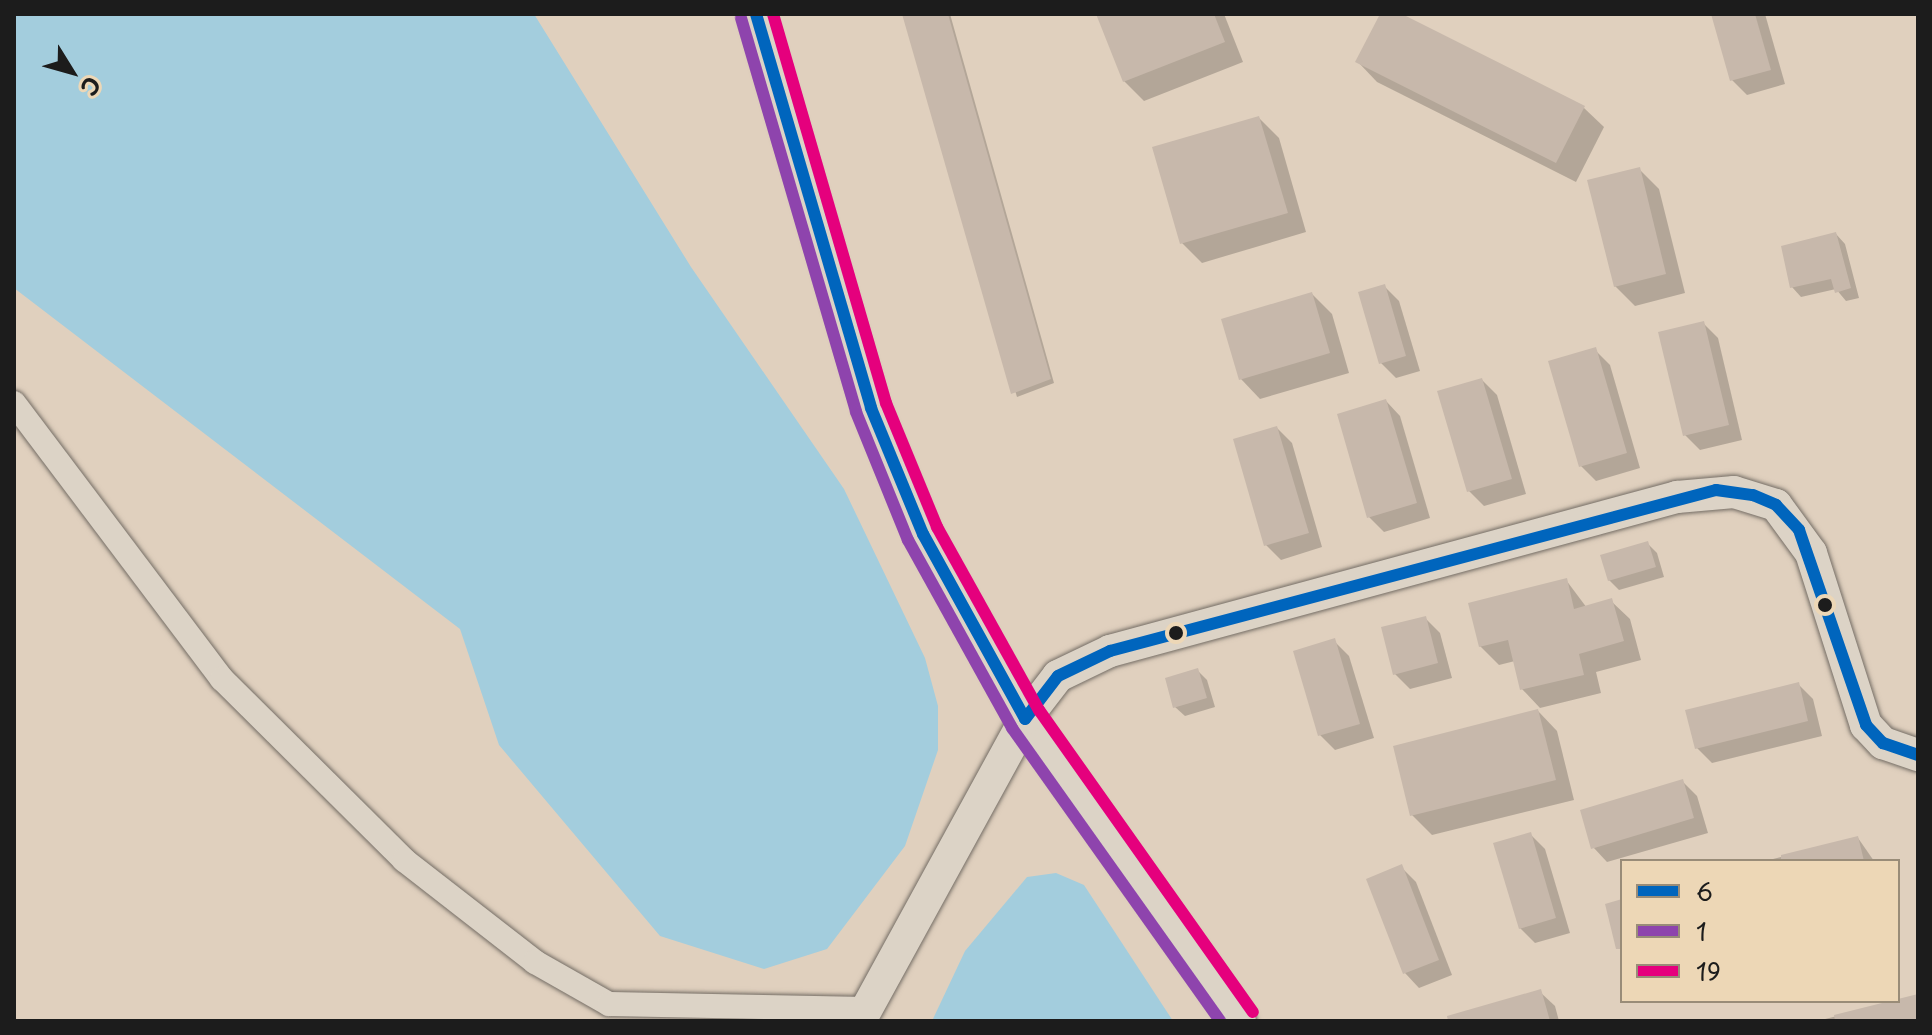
<!DOCTYPE html>
<meta charset="utf-8">
<style>
body{margin:0}
#map{position:relative;width:1932px;height:1035px;overflow:hidden;background:#e0d0be;font-family:"Playpen Sans",sans-serif}
div>[style]{position:absolute}
[style*='--x']{left:calc(var(--x)*1px);top:calc(var(--y)*1px);width:calc(var(--w)*1px);rotate:calc(var(--a)*1deg)}
.water>*{inset:0;background:#a3cddd}
.shadow>*{inset:0;background:#0003}
.building>*{inset:0;background:#c7b8ab}
.roads{filter:drop-shadow(0 0 2px #746d65) drop-shadow(0 0 2px #746d65)}
.street>*{height:24px;margin:-12px;padding:0 12px;transform-origin:12px;border-radius:12px;background:#dcd3c6}
.secondary>*{height:32px;margin:-16px;padding:0 16px;transform-origin:16px;border-radius:16px;background:#dcd3c6}
.bus-1>*{height:12px;margin:-6px;padding:0 6px;transform-origin:6px;border-radius:6px;background:#0065bd}
.bus-2>*{height:12px;margin:-6px;padding:0 6px;transform-origin:6px;border-radius:6px;background:#8e44ad}
.bus-3>*{height:12px;margin:-6px;padding:0 6px;transform-origin:6px;border-radius:6px;background:#e5007d}
.dots>*{width:22px;height:22px;translate:-50% -50%;box-sizing:border-box;border:4px solid #edd7b6;border-radius:50%}
span{translate:-50% -50%;white-space:nowrap;text-align:center;line-height:1.15;-webkit-text-stroke:7px #edd7b6;paint-order:stroke}
.frame{position:absolute;inset:0;border:16px solid #1c1c1c;pointer-events:none}
.legend{position:absolute;left:1620px;top:859px;width:280px;height:144px;box-sizing:border-box;background:#edd7b6;border:2px solid #998c78;margin:0;padding:10px 14px;list-style:none;font-size:24px;color:#1c1c1c}
.legend li{display:flex;align-items:center;gap:16px;height:40px}
.legend b{width:40px;border:2px solid #998c78}
.north{position:absolute;left:32px;top:32px;width:80px;height:80px;-webkit-text-stroke:6px #edd7b6;paint-order:stroke;rotate:127deg;font-size:22px;font-weight:700;line-height:32px;text-align:center;color:#1c1c1c}
.north::after{content:'';display:block;margin:auto;width:28px;height:36px;background:#1c1c1c;clip-path:polygon(50% 0,100% 100%,50% 72%,0 100%)}
</style>
<div id="map">
<div class="water">
<i style="clip-path:polygon(14px 14px,534px 14px,691px 267px,844px 489px,925px 658px,938px 706px,938px 750px,905px 846px,827px 949px,764px 969px,660px 936px,499px 745px,460px 629px,14px 288px)"></i>
<i style="clip-path:polygon(1056px 873px,1084px 885px,1173px 1021px,932px 1021px,965px 951px,1027px 877px)"></i>
</div>
<div class="shadow">
<i style="clip-path:polygon(904px 14px,950px 14px,1054px 383px,1017px 397px)"></i>
<i style="clip-path:polygon(1098px 14px,1224px 14px,1243px 62px,1144px 101px,1124px 81px)"></i>
<i style="clip-path:polygon(1382px 14px,1397px 14px,1584px 108px,1604px 127px,1576px 182px,1377px 82px,1358px 62px)"></i>
<i style="clip-path:polygon(1713px 14px,1765px 14px,1785px 84px,1747px 95px,1732px 80px)"></i>
<i style="clip-path:polygon(1259px 118px,1279px 138px,1306px 232px,1202px 263px,1182px 243px)"></i>
<i style="clip-path:polygon(1639px 169px,1659px 189px,1685px 293px,1635px 306px,1615px 286px)"></i>
<i style="clip-path:polygon(1836px 234px,1845px 244px,1859px 298px,1846px 301px,1836px 289px,1801px 297px,1792px 287px)"></i>
<i style="clip-path:polygon(1384px 286px,1399px 301px,1420px 371px,1396px 378px,1381px 363px)"></i>
<i style="clip-path:polygon(1312px 294px,1332px 314px,1349px 373px,1260px 399px,1241px 379px)"></i>
<i style="clip-path:polygon(1703px 323px,1718px 338px,1742px 440px,1700px 450px,1685px 435px)"></i>
<i style="clip-path:polygon(1595px 350px,1610px 365px,1640px 468px,1596px 481px,1581px 466px)"></i>
<i style="clip-path:polygon(1482px 380px,1497px 395px,1526px 494px,1484px 506px,1469px 491px)"></i>
<i style="clip-path:polygon(1386px 401px,1400px 416px,1430px 518px,1384px 532px,1369px 517px)"></i>
<i style="clip-path:polygon(1277px 428px,1292px 443px,1322px 547px,1281px 560px,1266px 545px)"></i>
<i style="clip-path:polygon(1647px 543px,1657px 553px,1664px 577px,1619px 590px,1609px 580px)"></i>
<i style="clip-path:polygon(1566px 580px,1587px 608px,1611px 601px,1630px 619px,1641px 660px,1596px 672px,1601px 693px,1540px 708px,1522px 689px,1515px 661px,1499px 665px,1480px 646px)"></i>
<i style="clip-path:polygon(1425px 618px,1440px 633px,1452px 678px,1410px 689px,1395px 674px)"></i>
<i style="clip-path:polygon(1334px 641px,1349px 656px,1374px 738px,1335px 750px,1320px 735px)"></i>
<i style="clip-path:polygon(1197px 670px,1207px 680px,1215px 707px,1185px 716px,1175px 707px)"></i>
<i style="clip-path:polygon(1798px 684px,1813px 699px,1822px 736px,1712px 763px,1697px 748px)"></i>
<i style="clip-path:polygon(1538px 711px,1557px 731px,1574px 800px,1432px 835px,1412px 815px)"></i>
<i style="clip-path:polygon(1682px 781px,1697px 796px,1708px 833px,1607px 862px,1593px 847px)"></i>
<i style="clip-path:polygon(1530px 834px,1545px 849px,1570px 933px,1535px 943px,1520px 928px)"></i>
<i style="clip-path:polygon(1858px 838px,1874px 861px,1770px 861px,1769px 860px)"></i>
<i style="clip-path:polygon(1401px 867px,1416px 882px,1452px 975px,1419px 988px,1405px 973px)"></i>
<i style="clip-path:polygon(1540px 992px,1555px 1006px,1559px 1021px,1449px 1021px)"></i>
<i style="clip-path:polygon(1918px 996px,1918px 1021px,1817px 1021px)"></i>
</div>
<div class="building">
<i style="clip-path:polygon(902px 14px,948px 14px,1051px 379px,1011px 394px)"></i>
<i style="clip-path:polygon(1096px 14px,1214px 14px,1225px 42px,1123px 82px)"></i>
<i style="clip-path:polygon(1380px 14px,1402px 14px,1585px 106px,1556px 163px,1355px 62px)"></i>
<i style="clip-path:polygon(1711px 14px,1755px 14px,1771px 70px,1730px 81px)"></i>
<i style="clip-path:polygon(1259px 116px,1288px 213px,1180px 244px,1152px 147px)"></i>
<i style="clip-path:polygon(1640px 167px,1666px 274px,1614px 287px,1587px 180px)"></i>
<i style="clip-path:polygon(1836px 232px,1851px 288px,1835px 293px,1831px 279px,1790px 288px,1781px 246px)"></i>
<i style="clip-path:polygon(1385px 284px,1406px 356px,1379px 364px,1358px 292px)"></i>
<i style="clip-path:polygon(1312px 292px,1330px 353px,1239px 380px,1221px 319px)"></i>
<i style="clip-path:polygon(1704px 321px,1729px 425px,1683px 436px,1658px 332px)"></i>
<i style="clip-path:polygon(1596px 347px,1627px 453px,1579px 467px,1548px 361px)"></i>
<i style="clip-path:polygon(1482px 378px,1512px 479px,1467px 492px,1437px 391px)"></i>
<i style="clip-path:polygon(1386px 399px,1417px 503px,1367px 518px,1337px 414px)"></i>
<i style="clip-path:polygon(1277px 426px,1309px 533px,1264px 546px,1233px 439px)"></i>
<i style="clip-path:polygon(1648px 541px,1656px 567px,1608px 581px,1600px 555px)"></i>
<i style="clip-path:polygon(1567px 578px,1574px 609px,1612px 598px,1624px 641px,1579px 654px,1584px 675px,1520px 690px,1508px 640px,1479px 647px,1468px 603px)"></i>
<i style="clip-path:polygon(1426px 616px,1438px 663px,1393px 675px,1381px 627px)"></i>
<i style="clip-path:polygon(1335px 638px,1360px 724px,1318px 736px,1293px 651px)"></i>
<i style="clip-path:polygon(1198px 668px,1207px 698px,1173px 708px,1165px 678px)"></i>
<i style="clip-path:polygon(1799px 682px,1808px 721px,1695px 749px,1685px 710px)"></i>
<i style="clip-path:polygon(1538px 709px,1556px 780px,1410px 816px,1393px 746px)"></i>
<i style="clip-path:polygon(1683px 779px,1694px 818px,1591px 849px,1580px 810px)"></i>
<i style="clip-path:polygon(1531px 832px,1556px 918px,1519px 929px,1493px 843px)"></i>
<i style="clip-path:polygon(1858px 836px,1864px 861px,1781px 861px,1781px 855px)"></i>
<i style="clip-path:polygon(1402px 864px,1439px 960px,1403px 974px,1366px 879px)"></i>
<i style="clip-path:polygon(1622px 899px,1622px 949px,1616px 949px,1605px 904px)"></i>
<i style="clip-path:polygon(1541px 989px,1550px 1021px,1448px 1021px,1447px 1016px)"></i>
<i style="clip-path:polygon(1918px 994px,1918px 1021px,1835px 1021px,1834px 1015px)"></i>
</div>
<div class="roads">
<div class="street">
<i style="--x:14;--y:403;--w:346;--a:53"></i>
<i style="--x:222;--y:679;--w:257;--a:44.8"></i>
<i style="--x:404;--y:860;--w:166;--a:37.9"></i>
<i style="--x:535;--y:962;--w:85;--a:29.6"></i>
<i style="--x:609;--y:1004;--w:258;--a:1.1"></i>
</div>
<div class="secondary">
<i style="--x:756;--y:14;--w:410;--a:73.7"></i>
<i style="--x:871;--y:408;--w:136;--a:67.6"></i>
<i style="--x:923;--y:534;--w:211;--a:61.1"></i>
<i style="--x:1025;--y:719;--w:371;--a:54.6"></i>
<i style="--x:860;--y:1021;--w:344;--a:-61.3"></i>
<i style="--x:1025;--y:719;--w:54;--a:-52.5"></i>
<i style="--x:1058;--y:676;--w:58;--a:-25.7"></i>
<i style="--x:1110;--y:651;--w:588;--a:-15.2"></i>
<i style="--x:1677;--y:497;--w:57;--a:-5"></i>
<i style="--x:1734;--y:492;--w:44;--a:17.2"></i>
<i style="--x:1776;--y:505;--w:59;--a:53.9"></i>
<i style="--x:1811;--y:553;--w:181;--a:72.3"></i>
<i style="--x:1866;--y:725;--w:25;--a:47"></i>
<i style="--x:1883;--y:743;--w:37;--a:19"></i>
</div>
</div>
<div class="bus-1">
<i style="--x:756;--y:14;--w:410;--a:73.7"></i>
<i style="--x:871;--y:408;--w:136;--a:67.6"></i>
<i style="--x:923;--y:534;--w:211;--a:61.1"></i>
<i style="--x:1025;--y:719;--w:54;--a:-52.5"></i>
<i style="--x:1058;--y:676;--w:58;--a:-25.7"></i>
<i style="--x:1110;--y:651;--w:627;--a:-14.88"></i>
<i style="--x:1716;--y:490;--w:37;--a:8"></i>
<i style="--x:1753;--y:495;--w:25;--a:23"></i>
<i style="--x:1776;--y:505;--w:34;--a:47"></i>
<i style="--x:1799;--y:530;--w:206;--a:71"></i>
<i style="--x:1866;--y:725;--w:25;--a:47"></i>
<i style="--x:1883;--y:743;--w:37;--a:19"></i>
</div>
<div class="bus-2">
<i style="--x:741;--y:18;--w:410;--a:73.7"></i>
<i style="--x:856;--y:412;--w:138;--a:67.9"></i>
<i style="--x:908;--y:540;--w:215;--a:61"></i>
<i style="--x:1012;--y:728;--w:359;--a:54.6"></i>
</div>
<div class="bus-3">
<i style="--x:773;--y:14;--w:405;--a:73.8"></i>
<i style="--x:886;--y:403;--w:134;--a:67.6"></i>
<i style="--x:937;--y:527;--w:210;--a:60.9"></i>
<i style="--x:1039;--y:710;--w:370;--a:54.7"></i>
</div>
<div class="dots">
<i style="left:1825px;top:605px;background:#1c1c1c"></i>
<i style="left:1176px;top:633px;background:#1c1c1c"></i>
</div>
<div class="frame"></div>
<ul class="legend">
<li><b style="height:10px;background:#0065bd"></b>6</li>
<li><b style="height:10px;background:#8e44ad"></b>1</li>
<li><b style="height:10px;background:#e5007d"></b>19</li>
</ul>
<div class="north">С</div>
</div>
